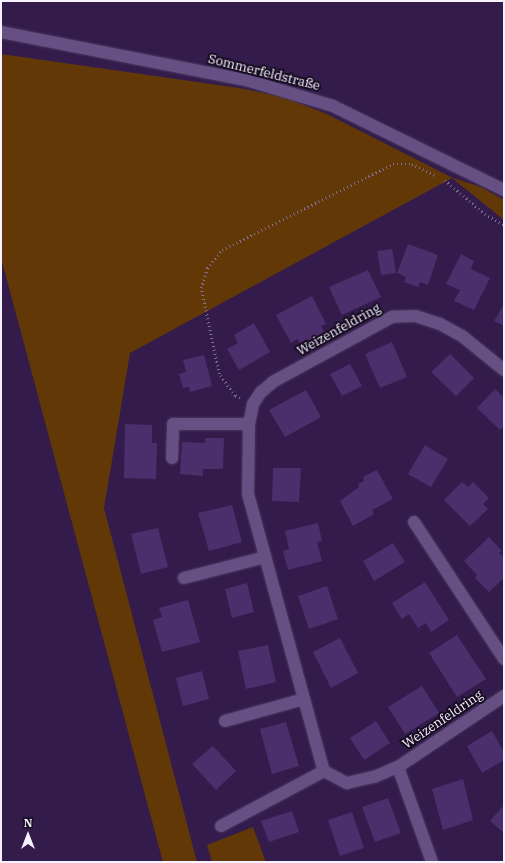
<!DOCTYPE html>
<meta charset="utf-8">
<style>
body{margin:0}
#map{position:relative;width:505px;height:863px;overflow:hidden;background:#331c4c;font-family:"IBM Plex Serif",serif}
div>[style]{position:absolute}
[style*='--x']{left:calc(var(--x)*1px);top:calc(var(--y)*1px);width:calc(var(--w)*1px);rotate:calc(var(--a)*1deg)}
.green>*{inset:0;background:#623806}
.building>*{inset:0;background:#4b2e6c}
.path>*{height:2.5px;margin-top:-1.25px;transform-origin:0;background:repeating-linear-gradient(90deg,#807092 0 1px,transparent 0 4px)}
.roads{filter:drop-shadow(0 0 1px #4b385e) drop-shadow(0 0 1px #4b385e)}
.minor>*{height:12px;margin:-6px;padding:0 6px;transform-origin:6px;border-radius:6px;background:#664f83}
span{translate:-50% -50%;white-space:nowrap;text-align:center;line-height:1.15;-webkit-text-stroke:4px #170d22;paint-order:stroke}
.street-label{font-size:13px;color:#f7f2ff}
.frame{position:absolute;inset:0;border:2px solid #f7f2ff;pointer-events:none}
.north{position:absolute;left:8px;top:815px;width:40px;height:40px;-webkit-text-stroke:3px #170d22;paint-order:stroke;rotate:0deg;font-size:11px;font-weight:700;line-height:16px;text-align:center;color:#f7f2ff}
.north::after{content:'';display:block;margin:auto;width:14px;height:18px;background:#f7f2ff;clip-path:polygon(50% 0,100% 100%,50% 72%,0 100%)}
</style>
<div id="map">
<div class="green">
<i style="clip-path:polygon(1px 54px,239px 88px,283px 97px,327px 114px,453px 178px,481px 187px,504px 200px,504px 220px,452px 178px,130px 353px,104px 508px,197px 862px,163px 862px,1px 258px)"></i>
<i style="clip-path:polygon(253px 827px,266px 862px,212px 862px,207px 845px)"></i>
</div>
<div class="building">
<i style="clip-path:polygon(408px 244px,438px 255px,428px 285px,420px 282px,418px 287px,404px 282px,406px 277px,397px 273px)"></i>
<i style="clip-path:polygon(392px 249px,396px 273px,381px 275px,377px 251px)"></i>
<i style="clip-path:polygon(461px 254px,474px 261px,471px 269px,490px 278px,474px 310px,454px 301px,460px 290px,446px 284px)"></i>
<i style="clip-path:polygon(368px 270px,381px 297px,342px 315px,329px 287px)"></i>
<i style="clip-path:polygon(312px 296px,326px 324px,321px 326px,324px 332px,301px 345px,297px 339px,291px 343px,276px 315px)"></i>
<i style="clip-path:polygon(504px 304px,504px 326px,494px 321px)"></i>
<i style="clip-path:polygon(254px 323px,270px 352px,239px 370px,227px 349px,238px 343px,234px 335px)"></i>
<i style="clip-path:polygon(392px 342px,407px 377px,380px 388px,365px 354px)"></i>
<i style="clip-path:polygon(450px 354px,474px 378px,456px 396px,431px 372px)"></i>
<i style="clip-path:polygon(204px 355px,212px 386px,190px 392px,189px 387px,183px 388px,179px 374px,186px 372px,183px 360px)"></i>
<i style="clip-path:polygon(350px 364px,362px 386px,342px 396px,330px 374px)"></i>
<i style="clip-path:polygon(495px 389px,504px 398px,504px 426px,500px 430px,477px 408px)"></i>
<i style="clip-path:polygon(306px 390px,321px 417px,285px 437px,269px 410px)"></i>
<i style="clip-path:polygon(125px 424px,152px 425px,152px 443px,157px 443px,156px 479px,124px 478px)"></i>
<i style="clip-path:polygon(205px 438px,224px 438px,223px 469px,203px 469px,203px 476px,180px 474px,182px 442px,205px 443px)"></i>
<i style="clip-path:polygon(425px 445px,448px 459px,431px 487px,408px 474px)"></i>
<i style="clip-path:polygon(273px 468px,301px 468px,299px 502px,272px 501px)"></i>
<i style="clip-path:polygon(377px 470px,393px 499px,372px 510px,374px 514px,353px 526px,340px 501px,359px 487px,358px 484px,364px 481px,363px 477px)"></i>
<i style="clip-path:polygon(462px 482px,468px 487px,473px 482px,489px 498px,483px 504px,488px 509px,470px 526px,444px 500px)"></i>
<i style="clip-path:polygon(232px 505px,242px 542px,209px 551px,198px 513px)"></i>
<i style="clip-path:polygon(318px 523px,322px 541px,317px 542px,322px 561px,288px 570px,283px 551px,289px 549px,285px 531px)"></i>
<i style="clip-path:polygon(158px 528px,168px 567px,141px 574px,131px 534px)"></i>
<i style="clip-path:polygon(489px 537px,502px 551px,499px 553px,504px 557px,504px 578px,489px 592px,475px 578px,477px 575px,464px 561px)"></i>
<i style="clip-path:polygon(393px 543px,405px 562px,374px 581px,363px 561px)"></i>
<i style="clip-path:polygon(425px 582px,449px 620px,431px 632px,426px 623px,418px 628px,409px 614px,402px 619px,392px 603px)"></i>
<i style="clip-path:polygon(247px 583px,254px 612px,232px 618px,225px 589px)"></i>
<i style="clip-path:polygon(327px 586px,338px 619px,309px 629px,298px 596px)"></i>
<i style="clip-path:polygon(188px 600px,200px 642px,162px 652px,153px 620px,162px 617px,159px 608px)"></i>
<i style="clip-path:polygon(457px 635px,486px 679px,457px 697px,429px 653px)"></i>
<i style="clip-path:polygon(340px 638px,358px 673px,331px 688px,313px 652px)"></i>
<i style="clip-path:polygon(268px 645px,276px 682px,246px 689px,238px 651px)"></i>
<i style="clip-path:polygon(202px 671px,209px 699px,183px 706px,176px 678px)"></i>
<i style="clip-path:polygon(422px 686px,439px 713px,405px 734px,388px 707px)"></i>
<i style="clip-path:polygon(376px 721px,390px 743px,364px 760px,350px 738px)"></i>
<i style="clip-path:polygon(286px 722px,299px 766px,272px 774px,260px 729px)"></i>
<i style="clip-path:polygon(492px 731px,504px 752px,504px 760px,482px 773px,467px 746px)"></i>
<i style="clip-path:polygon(213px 746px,236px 771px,216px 790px,192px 764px)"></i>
<i style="clip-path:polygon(463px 779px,473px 820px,443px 830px,432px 789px)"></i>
<i style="clip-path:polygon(388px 798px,401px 833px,375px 842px,362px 807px)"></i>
<i style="clip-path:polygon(504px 805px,504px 833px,490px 821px)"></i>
<i style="clip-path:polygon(292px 811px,299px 832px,269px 842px,261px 821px)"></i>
<i style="clip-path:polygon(352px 812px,364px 848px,340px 856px,328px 820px)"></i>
</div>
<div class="path">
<i style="--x:445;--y:180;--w:52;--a:40.4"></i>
<i style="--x:485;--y:214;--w:22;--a:30"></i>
<i style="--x:240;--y:398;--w:5;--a:-158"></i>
<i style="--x:235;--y:396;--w:27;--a:-126"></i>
<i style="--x:219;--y:374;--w:88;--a:-101.8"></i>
<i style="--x:201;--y:288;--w:21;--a:-73"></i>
<i style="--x:207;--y:268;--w:23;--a:-50"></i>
<i style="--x:222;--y:250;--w:191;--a:-26.7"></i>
<i style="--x:393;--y:164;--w:19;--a:0"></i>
<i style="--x:412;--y:164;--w:25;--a:26"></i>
</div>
<div class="roads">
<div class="minor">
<i style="--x:1;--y:32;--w:250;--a:11.1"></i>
<i style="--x:246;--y:80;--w:91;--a:16.6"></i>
<i style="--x:333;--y:106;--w:191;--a:26.2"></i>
<i style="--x:504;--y:370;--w:54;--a:-141"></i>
<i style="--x:462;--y:336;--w:25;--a:-151"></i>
<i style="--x:440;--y:324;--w:25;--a:-162"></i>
<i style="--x:416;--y:316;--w:24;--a:178"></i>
<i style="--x:392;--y:317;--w:136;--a:151.4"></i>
<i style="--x:273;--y:382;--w:16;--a:140"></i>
<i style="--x:261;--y:392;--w:14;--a:124"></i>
<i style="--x:253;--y:404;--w:20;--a:101"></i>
<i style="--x:249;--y:424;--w:70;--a:90.8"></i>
<i style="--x:248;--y:494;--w:287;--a:74.7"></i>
<i style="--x:324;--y:771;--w:26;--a:28"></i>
<i style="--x:347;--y:783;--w:28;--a:-13"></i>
<i style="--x:374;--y:777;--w:26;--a:-23"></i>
<i style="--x:398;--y:767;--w:128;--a:-33.8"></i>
<i style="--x:172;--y:458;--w:34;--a:-88"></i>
<i style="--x:173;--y:424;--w:76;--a:0"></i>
<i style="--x:414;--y:522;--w:164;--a:56.7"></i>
<i style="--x:184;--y:578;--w:84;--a:-14.5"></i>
<i style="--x:225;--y:721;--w:82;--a:-15.6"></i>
<i style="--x:398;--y:767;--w:101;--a:70.3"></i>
<i style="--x:221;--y:826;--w:117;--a:-28.1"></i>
</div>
</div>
<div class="street-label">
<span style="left:264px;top:73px;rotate:14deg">Sommerfeldstraße</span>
<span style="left:339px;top:330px;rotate:-29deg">Weizenfeldring</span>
<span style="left:443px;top:720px;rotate:-34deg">Weizenfeldring</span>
</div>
<div class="frame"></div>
<div class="north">N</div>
</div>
